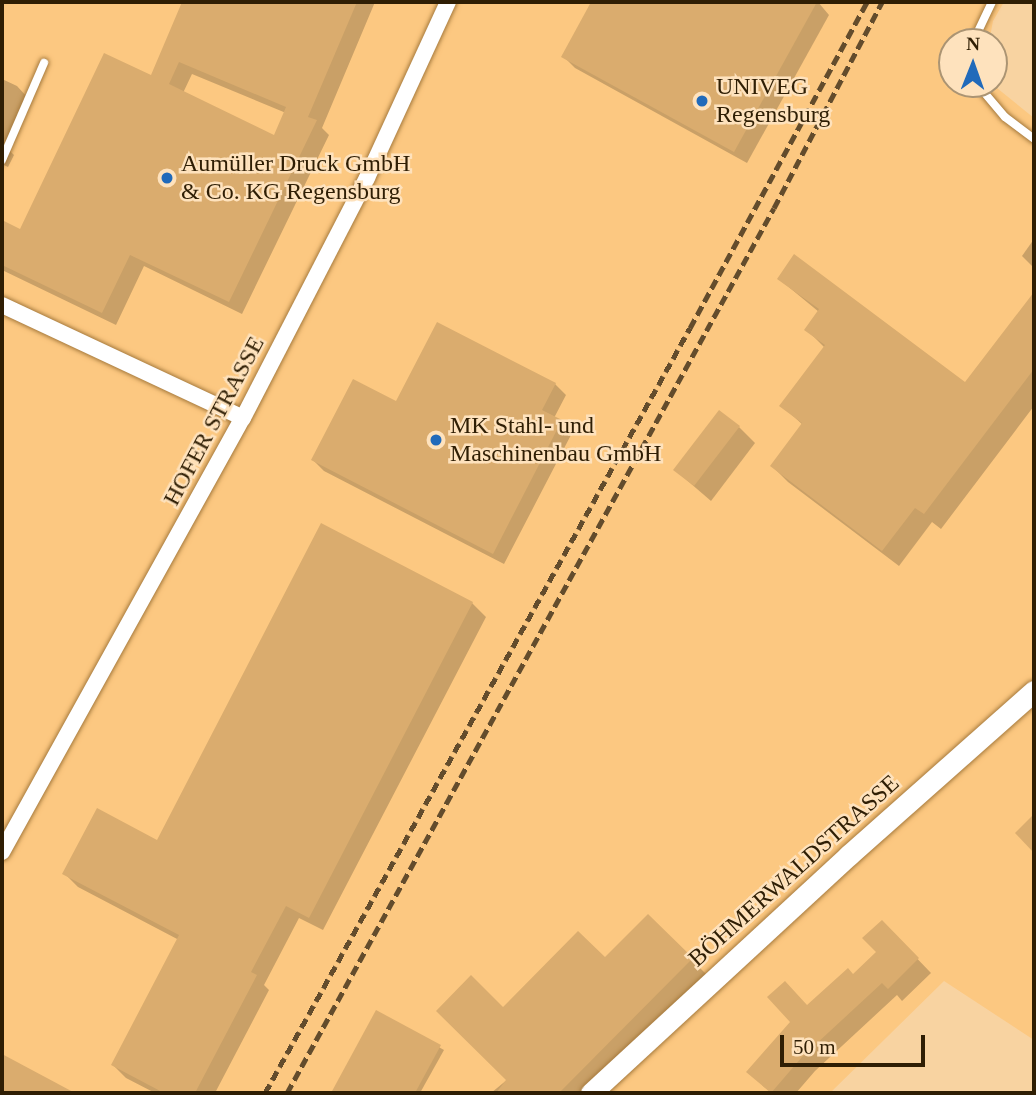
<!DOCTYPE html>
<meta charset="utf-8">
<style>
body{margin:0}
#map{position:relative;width:1036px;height:1095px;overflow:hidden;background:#f8d3a1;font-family:"Times New Roman",serif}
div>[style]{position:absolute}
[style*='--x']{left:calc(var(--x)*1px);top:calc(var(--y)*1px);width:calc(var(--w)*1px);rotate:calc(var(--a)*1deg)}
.built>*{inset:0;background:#fcc881}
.shadow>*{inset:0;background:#0003}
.building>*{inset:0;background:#daac6e}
.roads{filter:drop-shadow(0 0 2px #a67a3d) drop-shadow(0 0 2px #a67a3d)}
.service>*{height:8px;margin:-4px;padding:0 4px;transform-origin:4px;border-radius:4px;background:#fff}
.minor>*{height:16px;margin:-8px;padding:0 8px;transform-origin:8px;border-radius:8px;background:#fff}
.tertiary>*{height:21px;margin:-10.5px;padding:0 10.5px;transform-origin:10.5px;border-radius:10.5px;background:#fff}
.rail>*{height:5px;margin-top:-2.5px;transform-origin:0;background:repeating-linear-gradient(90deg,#634c2c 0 10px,transparent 0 15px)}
.dots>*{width:19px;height:19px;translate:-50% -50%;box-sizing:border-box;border:4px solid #fee2bd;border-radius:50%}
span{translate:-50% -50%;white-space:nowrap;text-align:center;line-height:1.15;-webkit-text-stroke:5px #fee2bd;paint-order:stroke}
.poi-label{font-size:24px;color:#2f1e04}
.left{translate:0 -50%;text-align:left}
.street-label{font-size:24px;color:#2f1e04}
.frame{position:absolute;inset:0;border:4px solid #2f1e04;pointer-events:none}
.north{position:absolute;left:938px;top:28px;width:70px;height:70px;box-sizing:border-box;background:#fee2bd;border:2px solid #ab9473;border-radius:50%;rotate:1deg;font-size:19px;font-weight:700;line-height:28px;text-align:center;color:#2f1e04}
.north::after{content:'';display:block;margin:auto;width:24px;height:32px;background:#216aba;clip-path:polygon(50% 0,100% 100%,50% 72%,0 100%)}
.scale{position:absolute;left:780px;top:1035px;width:145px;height:32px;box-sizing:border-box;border:4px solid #2f1e04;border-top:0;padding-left:9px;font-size:21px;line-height:24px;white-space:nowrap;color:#2f1e04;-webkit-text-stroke:5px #fee2bd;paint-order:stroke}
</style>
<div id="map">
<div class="built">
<i style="clip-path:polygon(2px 2px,1004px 2px,993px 21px,989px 42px,952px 42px,952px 84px,992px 84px,1034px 118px,1034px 1040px,944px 981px,830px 1093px,2px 1093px)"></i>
</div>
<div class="shadow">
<i style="clip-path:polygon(evenodd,184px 2px,375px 2px,322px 128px,329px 135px,242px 314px,144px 266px,116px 325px,2px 270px,2px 224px,21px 231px,152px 78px,184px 2px,192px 74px,286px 113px,275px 137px,183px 93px,192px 74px)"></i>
<i style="clip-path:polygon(593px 2px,818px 2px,829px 15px,747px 163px,575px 68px,563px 56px)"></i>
<i style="clip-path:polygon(2px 79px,17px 86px,28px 98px,5px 146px,14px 155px,8px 167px,2px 164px)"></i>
<i style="clip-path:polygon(1034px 239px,1034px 268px,1022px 256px)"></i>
<i style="clip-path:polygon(779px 279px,966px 385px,1034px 295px,1034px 406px,941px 529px,932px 522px,899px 566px,788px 482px,772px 466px,803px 425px,782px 406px,825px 348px,807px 330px,819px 312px)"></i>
<i style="clip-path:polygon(555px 384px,566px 395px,554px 418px,572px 433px,504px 564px,324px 471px,313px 460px,396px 403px)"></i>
<i style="clip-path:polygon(739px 427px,755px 443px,711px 501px,675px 470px)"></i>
<i style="clip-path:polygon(322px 526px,472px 603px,486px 617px,323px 930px,299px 918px,264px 985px,269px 990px,215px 1093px,155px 1093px,126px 1078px,113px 1065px,179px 940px,78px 887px,65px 874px,157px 842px)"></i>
<i style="clip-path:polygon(648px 916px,707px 975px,589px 1093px,491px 1093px,508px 1079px,503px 1009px,605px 960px)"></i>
<i style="clip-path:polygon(882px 922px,931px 973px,902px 1001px,897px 995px,815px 1071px,796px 1093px,772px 1093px,762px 1085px,793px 1022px,807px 1007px,854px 976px,878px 952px)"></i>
<i style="clip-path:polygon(377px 1012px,444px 1050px,420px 1093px,333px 1093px)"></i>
<i style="clip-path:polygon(2px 1056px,66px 1091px,69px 1093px,2px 1093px)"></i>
</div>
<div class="building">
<i style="clip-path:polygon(evenodd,182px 2px,357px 2px,308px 117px,317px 120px,229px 302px,130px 255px,102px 313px,2px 265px,2px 220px,20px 229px,104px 53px,151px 75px,182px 2px,179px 62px,286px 107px,274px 135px,169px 84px,179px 62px)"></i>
<i style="clip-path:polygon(591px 2px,817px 2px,734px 152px,561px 57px)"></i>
<i style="clip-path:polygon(794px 254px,965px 382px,1034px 292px,1034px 369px,924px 514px,915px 508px,882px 551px,770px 466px,802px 423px,779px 406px,825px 345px,804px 330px,819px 309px,777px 279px)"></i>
<i style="clip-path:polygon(437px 322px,556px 383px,542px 410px,562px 420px,493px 554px,311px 460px,353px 379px,396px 401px)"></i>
<i style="clip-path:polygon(719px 410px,740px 426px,694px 486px,673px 470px)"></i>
<i style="clip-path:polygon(321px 523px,473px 602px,309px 918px,286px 906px,251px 972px,257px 975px,195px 1093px,164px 1093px,111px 1065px,179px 935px,62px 874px,97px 808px,157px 840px)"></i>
<i style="clip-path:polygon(1034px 814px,1034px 853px,1015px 833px)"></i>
<i style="clip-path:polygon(648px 914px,693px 958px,559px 1093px,496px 1093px,506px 1080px,436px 1011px,471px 975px,503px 1007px,578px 931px,605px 957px)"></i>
<i style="clip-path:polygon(882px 920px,919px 958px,888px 989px,882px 983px,802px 1057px,771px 1093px,746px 1072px,790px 1022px,767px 997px,785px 981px,807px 1005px,848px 968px,853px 974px,876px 952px,862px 938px)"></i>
<i style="clip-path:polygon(376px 1010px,441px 1045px,415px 1093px,331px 1093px)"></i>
<i style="clip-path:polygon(2px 1054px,75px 1093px,2px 1093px)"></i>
</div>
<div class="roads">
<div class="service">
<i style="--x:973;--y:42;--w:44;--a:-64.6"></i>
<i style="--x:977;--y:84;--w:43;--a:49.7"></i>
<i style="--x:1005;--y:117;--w:36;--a:37"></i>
<i style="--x:2;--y:160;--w:106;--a:-66.6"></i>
</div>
<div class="minor">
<i style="--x:2;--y:305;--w:266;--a:25.1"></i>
<i style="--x:2;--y:852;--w:496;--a:-61"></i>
<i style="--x:243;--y:418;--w:270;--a:-62.7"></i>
<i style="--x:367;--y:178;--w:194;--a:-65.3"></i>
</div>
<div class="tertiary">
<i style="--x:591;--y:1093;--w:351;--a:-42.7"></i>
<i style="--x:849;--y:855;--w:247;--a:-41.6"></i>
</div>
</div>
<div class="rail">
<i style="--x:265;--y:1093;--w:875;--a:-60.95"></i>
<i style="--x:690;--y:328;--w:371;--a:-61.5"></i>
<i style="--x:287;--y:1093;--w:1010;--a:-61.18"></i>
<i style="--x:774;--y:208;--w:233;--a:-62.3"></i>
</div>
<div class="dots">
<i style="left:702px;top:101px;background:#216aba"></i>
<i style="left:167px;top:178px;background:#216aba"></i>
<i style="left:436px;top:440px;background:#216aba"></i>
</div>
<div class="poi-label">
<span class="left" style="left:716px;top:101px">UNIVEG<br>Regensburg</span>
<span class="left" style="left:181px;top:178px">Aumüller Druck GmbH<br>&amp; Co. KG Regensburg</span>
<span class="left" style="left:450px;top:440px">MK Stahl- und<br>Maschinenbau GmbH</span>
</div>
<div class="street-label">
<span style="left:214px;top:421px;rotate:-62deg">HOFER STRASSE</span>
<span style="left:794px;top:871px;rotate:-42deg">BÖHMERWALDSTRASSE</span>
</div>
<div class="frame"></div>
<div class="north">N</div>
<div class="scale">50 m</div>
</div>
